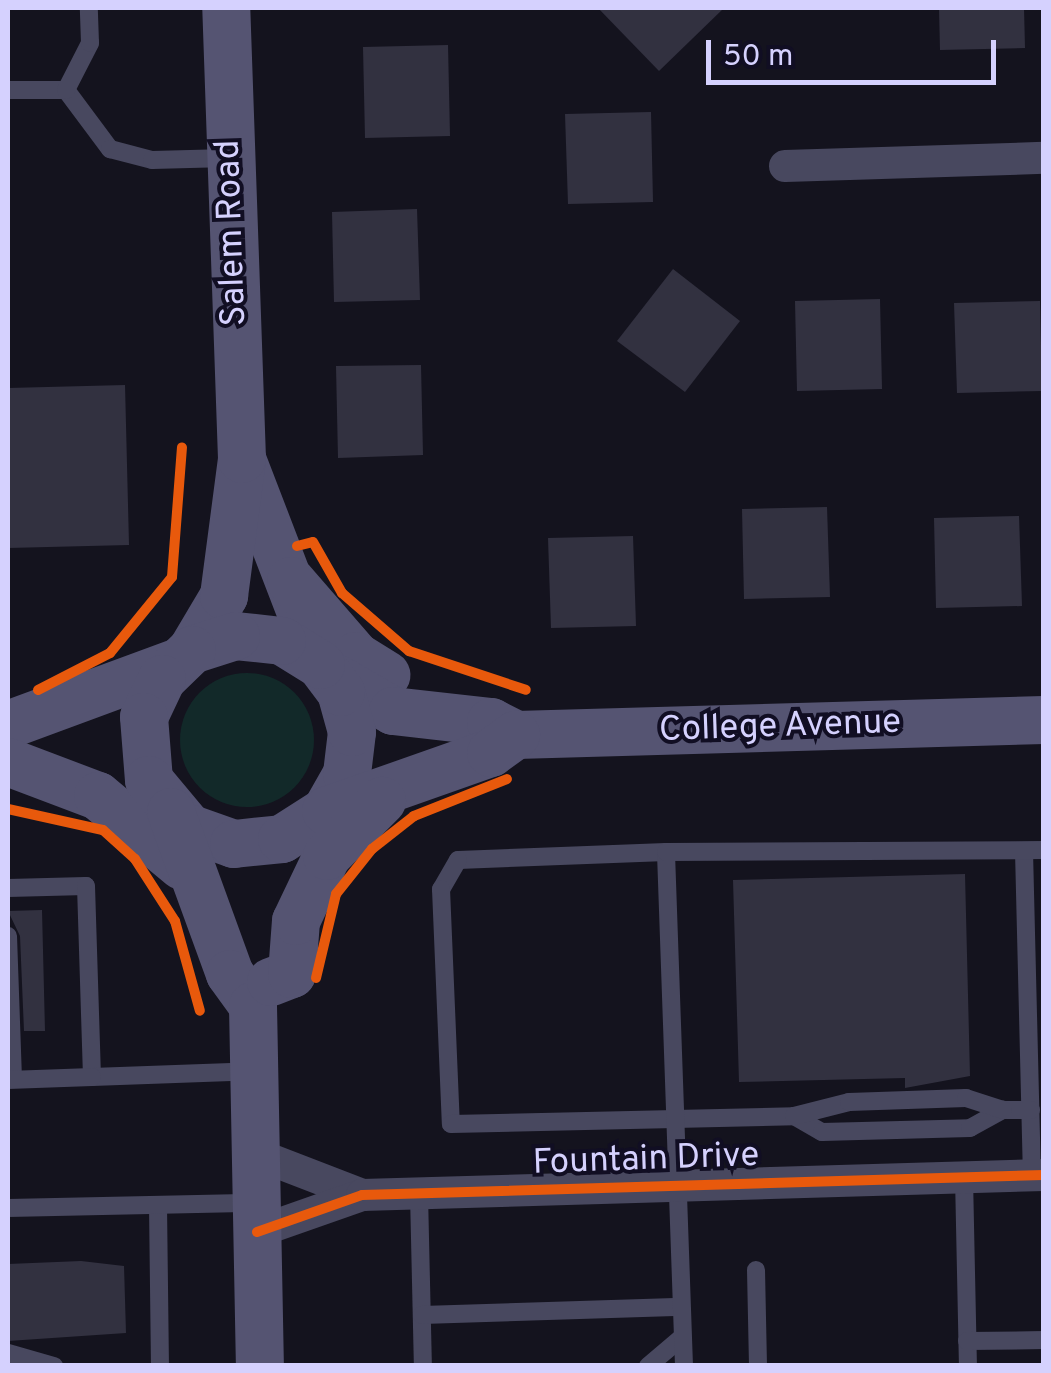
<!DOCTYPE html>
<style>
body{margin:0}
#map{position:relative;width:1051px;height:1373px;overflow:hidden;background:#14131e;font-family:Overpass,sans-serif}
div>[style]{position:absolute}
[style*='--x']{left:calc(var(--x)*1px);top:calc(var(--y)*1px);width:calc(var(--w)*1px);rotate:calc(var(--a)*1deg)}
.green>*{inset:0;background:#122929}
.round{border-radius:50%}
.building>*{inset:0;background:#323140}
.lane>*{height:18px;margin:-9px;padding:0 9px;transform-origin:9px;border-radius:9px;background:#48485f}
.street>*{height:32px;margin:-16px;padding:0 16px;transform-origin:16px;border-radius:16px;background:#48485f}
.secondary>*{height:48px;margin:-24px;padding:0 24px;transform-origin:24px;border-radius:24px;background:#555472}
.cycleway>*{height:10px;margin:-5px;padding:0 5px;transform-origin:5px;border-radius:5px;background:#e8590c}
span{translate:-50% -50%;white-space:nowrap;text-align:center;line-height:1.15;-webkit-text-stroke:8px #110e23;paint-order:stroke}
.street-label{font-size:35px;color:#d5d1fe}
.frame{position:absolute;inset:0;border:10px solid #d5d1fe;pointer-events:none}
.scale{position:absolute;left:706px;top:40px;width:290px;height:45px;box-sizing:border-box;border:5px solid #d5d1fe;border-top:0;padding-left:12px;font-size:30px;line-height:35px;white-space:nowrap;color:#d5d1fe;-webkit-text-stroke:8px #110e23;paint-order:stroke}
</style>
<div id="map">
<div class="green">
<i class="round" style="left:180px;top:673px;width:134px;height:134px"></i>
</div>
<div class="building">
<i style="clip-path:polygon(598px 8px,724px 8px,659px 71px)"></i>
<i style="clip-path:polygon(939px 8px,1024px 8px,1025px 48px,940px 50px)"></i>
<i style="clip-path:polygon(448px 45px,450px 136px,365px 138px,363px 47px)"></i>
<i style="clip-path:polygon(651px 112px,653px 202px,568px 204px,565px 114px)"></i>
<i style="clip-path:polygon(417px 209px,420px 300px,334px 302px,332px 212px)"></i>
<i style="clip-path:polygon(673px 269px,740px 321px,685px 392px,617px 341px)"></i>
<i style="clip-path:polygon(880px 299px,882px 389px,797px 391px,795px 301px)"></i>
<i style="clip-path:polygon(1040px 301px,1042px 391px,957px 393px,954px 303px)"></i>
<i style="clip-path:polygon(421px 365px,423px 455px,338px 458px,336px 366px)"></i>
<i style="clip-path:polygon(125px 385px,129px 545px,8px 548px,8px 388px)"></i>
<i style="clip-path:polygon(827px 507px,830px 597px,744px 599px,742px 509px)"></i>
<i style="clip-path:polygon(1019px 516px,1022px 606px,936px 608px,934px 518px)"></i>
<i style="clip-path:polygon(633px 536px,636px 626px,551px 628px,548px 538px)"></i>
<i style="clip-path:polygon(965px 874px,970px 1076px,905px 1088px,905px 1078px,739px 1082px,733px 880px)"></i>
<i style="clip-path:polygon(42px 910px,45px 1031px,24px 1031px,20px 936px,8px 911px)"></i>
<i style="clip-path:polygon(81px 1261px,124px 1266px,126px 1333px,8px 1341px,8px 1264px)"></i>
</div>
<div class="lane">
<i style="--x:8;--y:90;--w:58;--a:0"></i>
<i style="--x:66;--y:90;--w:74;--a:53.3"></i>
<i style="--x:110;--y:149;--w:43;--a:14.7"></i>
<i style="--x:152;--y:160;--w:76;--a:-1.5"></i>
<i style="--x:66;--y:90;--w:53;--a:-62.9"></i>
<i style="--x:90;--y:43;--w:35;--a:-92"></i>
<i style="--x:1024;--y:851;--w:324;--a:88.6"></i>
<i style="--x:666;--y:852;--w:208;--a:177.8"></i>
<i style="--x:458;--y:860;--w:34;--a:120"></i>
<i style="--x:441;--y:889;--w:235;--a:87.6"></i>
<i style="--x:451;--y:1124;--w:343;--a:-1.3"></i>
<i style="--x:794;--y:1116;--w:32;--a:30"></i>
<i style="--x:822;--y:1132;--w:148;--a:-1.5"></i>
<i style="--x:970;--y:1128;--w:38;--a:-29"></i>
<i style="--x:1003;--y:1110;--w:28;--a:0"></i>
<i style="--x:8;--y:888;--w:78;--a:-1.5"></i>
<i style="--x:86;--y:886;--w:191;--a:88.2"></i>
<i style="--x:92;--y:1077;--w:160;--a:-2.1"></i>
<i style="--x:8;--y:936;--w:143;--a:88"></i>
<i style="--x:8;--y:1080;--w:84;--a:-2"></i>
<i style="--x:794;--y:1116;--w:57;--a:-14.3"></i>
<i style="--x:849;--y:1102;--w:117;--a:-2"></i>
<i style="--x:966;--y:1098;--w:39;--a:18"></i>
<i style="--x:964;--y:1177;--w:189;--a:88.8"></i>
<i style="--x:419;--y:1194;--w:172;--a:88.7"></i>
<i style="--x:158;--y:1205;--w:161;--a:89.3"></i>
<i style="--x:8;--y:1208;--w:248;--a:-1.2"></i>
<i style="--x:756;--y:1270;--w:96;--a:88.8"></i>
<i style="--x:422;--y:1315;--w:253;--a:-1.8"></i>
<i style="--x:967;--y:1341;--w:77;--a:-0.7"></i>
<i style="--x:8;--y:1353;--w:48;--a:15.8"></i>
<i style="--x:648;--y:1366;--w:42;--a:-40.2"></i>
<i style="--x:684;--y:1366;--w:514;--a:-92.01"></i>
<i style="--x:666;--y:852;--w:378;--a:-0.3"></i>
</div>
<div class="street">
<i style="--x:785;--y:166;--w:259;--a:-1.8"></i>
<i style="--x:256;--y:1154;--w:114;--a:21.1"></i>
<i style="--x:257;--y:1232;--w:111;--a:-19.4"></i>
<i style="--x:362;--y:1195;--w:682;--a:-1.68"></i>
</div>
<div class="secondary">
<i style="--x:242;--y:459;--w:162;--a:69"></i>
<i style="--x:291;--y:581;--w:99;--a:49.1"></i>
<i style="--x:356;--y:656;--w:36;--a:32"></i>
<i style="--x:192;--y:650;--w:63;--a:-59.3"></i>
<i style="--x:224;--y:596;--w:138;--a:-82.5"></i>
<i style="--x:242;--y:459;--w:451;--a:-92"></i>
<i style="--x:329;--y:674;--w:74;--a:30"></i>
<i style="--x:393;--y:711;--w:99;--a:6.4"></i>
<i style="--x:491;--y:722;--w:28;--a:27"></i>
<i style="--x:516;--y:735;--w:528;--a:-1.63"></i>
<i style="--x:8;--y:725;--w:179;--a:-20.3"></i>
<i style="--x:8;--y:762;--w:96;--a:20.7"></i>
<i style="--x:98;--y:796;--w:109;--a:39.8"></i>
<i style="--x:326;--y:811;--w:43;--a:-60.4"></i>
<i style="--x:347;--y:774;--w:42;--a:-83.2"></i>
<i style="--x:352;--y:732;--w:41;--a:-105.4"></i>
<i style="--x:341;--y:692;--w:34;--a:-127"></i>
<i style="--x:321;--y:665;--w:46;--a:-148.4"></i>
<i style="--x:282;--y:641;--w:46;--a:-173.8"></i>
<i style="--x:236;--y:636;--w:46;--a:162.3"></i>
<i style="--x:192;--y:650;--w:42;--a:136"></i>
<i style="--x:162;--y:679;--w:42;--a:115.3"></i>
<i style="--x:144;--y:717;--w:63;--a:85.5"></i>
<i style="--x:149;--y:780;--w:62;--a:50.2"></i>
<i style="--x:189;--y:828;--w:48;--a:19.6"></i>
<i style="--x:234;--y:844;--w:48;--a:-5.9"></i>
<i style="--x:282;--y:839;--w:52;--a:-32.5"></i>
<i style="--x:326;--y:811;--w:175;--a:-19.4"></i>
<i style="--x:491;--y:753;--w:31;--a:-36"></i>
<i style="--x:171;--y:812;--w:172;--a:70"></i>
<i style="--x:230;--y:974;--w:39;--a:54"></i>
<i style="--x:253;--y:1006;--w:360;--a:88.9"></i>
<i style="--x:271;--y:982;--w:22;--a:-21"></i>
<i style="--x:292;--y:974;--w:53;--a:-85.7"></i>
<i style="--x:296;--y:921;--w:72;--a:-64.5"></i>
<i style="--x:327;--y:856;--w:78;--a:-45"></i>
</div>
<div class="cycleway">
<i style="--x:297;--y:546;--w:16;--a:-14"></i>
<i style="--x:313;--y:542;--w:59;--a:60.4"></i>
<i style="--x:342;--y:593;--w:89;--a:40.9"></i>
<i style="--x:409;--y:651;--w:123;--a:18.4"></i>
<i style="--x:38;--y:690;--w:81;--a:-27.2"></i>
<i style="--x:110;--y:653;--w:98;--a:-50.8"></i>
<i style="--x:172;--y:577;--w:130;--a:-85.6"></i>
<i style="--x:8;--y:809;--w:97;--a:12.5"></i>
<i style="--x:103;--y:830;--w:43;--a:42.2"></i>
<i style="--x:135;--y:859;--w:74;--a:57.2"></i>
<i style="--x:175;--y:921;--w:93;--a:74.5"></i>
<i style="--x:316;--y:978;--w:86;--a:-76.6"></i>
<i style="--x:336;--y:894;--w:58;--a:-51.3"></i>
<i style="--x:372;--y:849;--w:53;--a:-38.2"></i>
<i style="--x:414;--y:816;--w:100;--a:-21.7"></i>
<i style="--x:257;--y:1232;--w:111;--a:-19.4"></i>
<i style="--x:362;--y:1195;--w:682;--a:-1.68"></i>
</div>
<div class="street-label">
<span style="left:232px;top:233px;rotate:-92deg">Salem Road</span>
<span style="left:780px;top:727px;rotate:-2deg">College Avenue</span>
<span style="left:646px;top:1160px;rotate:-2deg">Fountain Drive</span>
</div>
<div class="frame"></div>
<div class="scale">50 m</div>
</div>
